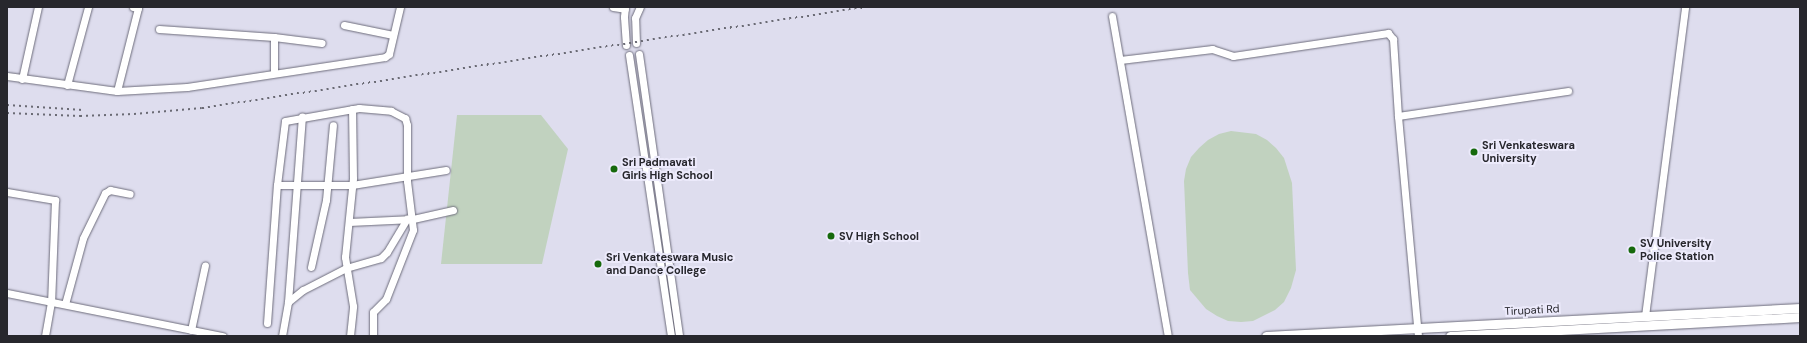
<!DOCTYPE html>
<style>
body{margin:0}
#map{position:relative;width:1807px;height:343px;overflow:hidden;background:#deddee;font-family:"DM Sans",sans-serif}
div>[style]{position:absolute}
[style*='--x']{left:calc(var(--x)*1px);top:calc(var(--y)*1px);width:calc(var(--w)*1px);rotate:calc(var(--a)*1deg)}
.green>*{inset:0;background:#c1d2bf}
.roads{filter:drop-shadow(0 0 1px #6d6c7b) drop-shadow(0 0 1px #6d6c7b)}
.minor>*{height:7px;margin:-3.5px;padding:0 3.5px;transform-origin:3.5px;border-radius:3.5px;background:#fff}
.major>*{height:9px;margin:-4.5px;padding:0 4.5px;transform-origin:4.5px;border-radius:4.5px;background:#fff}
.rail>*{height:2px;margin-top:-1px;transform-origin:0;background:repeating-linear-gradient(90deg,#6a6a74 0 2px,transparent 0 6px)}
.dots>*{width:11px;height:11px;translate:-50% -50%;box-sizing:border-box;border:2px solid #eceafb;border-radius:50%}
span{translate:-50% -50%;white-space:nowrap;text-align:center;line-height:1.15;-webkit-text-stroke:4px #eceafb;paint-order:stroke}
.poi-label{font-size:11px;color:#27272d;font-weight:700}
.left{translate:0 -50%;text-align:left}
.street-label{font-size:11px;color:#27272d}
.frame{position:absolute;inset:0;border:8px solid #27272d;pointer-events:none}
</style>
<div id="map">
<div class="green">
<i style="clip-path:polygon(457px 115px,541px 115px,568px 149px,542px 264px,441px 264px)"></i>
<i style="clip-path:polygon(1231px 131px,1256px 134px,1267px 140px,1276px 148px,1284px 158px,1292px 183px,1296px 270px,1291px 288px,1284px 302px,1275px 310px,1253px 321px,1241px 322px,1228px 321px,1217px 316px,1206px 309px,1190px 290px,1188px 273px,1184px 181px,1186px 169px,1191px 157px,1199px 148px,1208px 140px,1219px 134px)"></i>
</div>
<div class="roads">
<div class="minor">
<i style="--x:613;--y:7;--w:12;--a:9"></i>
<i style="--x:625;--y:7;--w:10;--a:96"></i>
<i style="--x:624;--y:17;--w:28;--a:86"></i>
<i style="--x:1112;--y:16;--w:325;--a:80.1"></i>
<i style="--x:344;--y:25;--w:50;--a:11.5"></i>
<i style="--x:159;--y:29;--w:115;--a:4"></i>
<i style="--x:274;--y:37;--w:36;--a:90"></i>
<i style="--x:274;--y:37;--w:48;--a:7.1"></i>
<i style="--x:636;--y:43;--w:25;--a:-92"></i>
<i style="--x:635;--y:18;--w:12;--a:-66"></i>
<i style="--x:639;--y:54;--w:285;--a:81.9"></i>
<i style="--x:629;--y:55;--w:284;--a:81.5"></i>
<i style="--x:1120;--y:60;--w:93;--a:-6.8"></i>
<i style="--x:1212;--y:49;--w:22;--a:18"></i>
<i style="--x:1233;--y:56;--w:157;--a:-8.4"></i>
<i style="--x:1388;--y:33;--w:8;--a:50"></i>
<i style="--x:1393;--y:39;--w:77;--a:86.3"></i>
<i style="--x:7;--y:76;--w:111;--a:7.8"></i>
<i style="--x:117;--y:91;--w:70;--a:-3.3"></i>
<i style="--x:187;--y:87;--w:200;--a:-8.6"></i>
<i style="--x:385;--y:57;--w:5;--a:-37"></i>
<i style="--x:389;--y:54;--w:48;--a:-76.8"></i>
<i style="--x:22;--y:79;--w:74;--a:-77.5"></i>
<i style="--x:67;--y:85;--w:81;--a:-74.9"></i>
<i style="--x:117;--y:91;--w:86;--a:-75.8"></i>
<i style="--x:138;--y:8;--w:5;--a:-169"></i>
<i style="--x:277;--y:185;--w:75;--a:0"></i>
<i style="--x:352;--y:185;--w:95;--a:-9.1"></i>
<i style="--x:7;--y:192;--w:49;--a:9.5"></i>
<i style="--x:55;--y:200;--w:102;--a:92.2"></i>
<i style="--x:51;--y:302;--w:35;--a:100"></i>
<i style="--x:349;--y:222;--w:64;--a:-2.7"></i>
<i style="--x:413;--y:219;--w:41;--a:-12.7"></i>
<i style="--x:311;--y:267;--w:69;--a:-77.4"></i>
<i style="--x:326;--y:200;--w:75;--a:-84.7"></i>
<i style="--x:7;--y:293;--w:220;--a:11.3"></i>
<i style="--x:288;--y:302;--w:19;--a:-39"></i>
<i style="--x:303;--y:290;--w:48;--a:-27.1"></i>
<i style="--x:346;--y:268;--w:36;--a:-16"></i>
<i style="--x:381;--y:258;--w:8;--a:-45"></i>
<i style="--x:387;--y:252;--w:39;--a:-59"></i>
<i style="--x:65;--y:304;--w:68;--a:-74.7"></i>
<i style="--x:83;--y:238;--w:50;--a:-63.9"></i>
<i style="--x:105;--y:193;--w:6;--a:-31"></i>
<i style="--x:110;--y:190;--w:20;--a:11"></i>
<i style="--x:1645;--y:316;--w:312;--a:-82.6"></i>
<i style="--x:267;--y:323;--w:138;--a:-85.9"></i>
<i style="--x:277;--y:185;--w:64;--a:-82.9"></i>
<i style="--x:285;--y:121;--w:75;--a:-10"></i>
<i style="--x:359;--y:108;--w:32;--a:5"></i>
<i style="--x:391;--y:111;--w:16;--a:27"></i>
<i style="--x:405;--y:118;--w:7;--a:74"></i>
<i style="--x:407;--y:125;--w:56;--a:90"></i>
<i style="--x:407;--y:181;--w:49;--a:83"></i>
<i style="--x:413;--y:230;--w:74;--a:111.4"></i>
<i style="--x:386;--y:299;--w:18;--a:135"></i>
<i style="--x:373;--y:312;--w:24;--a:90"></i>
<i style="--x:191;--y:330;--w:66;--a:-77.8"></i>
<i style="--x:282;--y:336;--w:35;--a:-80"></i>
<i style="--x:288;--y:302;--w:186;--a:-85.7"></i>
<i style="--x:350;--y:336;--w:30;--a:-84"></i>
<i style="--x:353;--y:306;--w:50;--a:-99.3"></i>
<i style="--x:345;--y:257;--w:79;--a:-84.2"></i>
<i style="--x:353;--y:178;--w:69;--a:-90.8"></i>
<i style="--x:1418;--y:336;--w:221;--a:-95.2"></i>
<i style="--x:1398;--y:116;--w:172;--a:-8.4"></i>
</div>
<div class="major">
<i style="--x:1266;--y:336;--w:535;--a:-3"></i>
<i style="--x:1450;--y:336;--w:351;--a:-3.1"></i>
</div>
</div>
<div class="rail">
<i style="--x:7;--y:105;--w:76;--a:3.8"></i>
<i style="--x:7;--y:113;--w:73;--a:2.4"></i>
<i style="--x:80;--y:116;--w:54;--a:-2.1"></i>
<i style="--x:134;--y:114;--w:68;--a:-5"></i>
<i style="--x:202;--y:108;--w:671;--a:-8.66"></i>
</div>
<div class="dots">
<i style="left:1474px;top:152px;background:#16690c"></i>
<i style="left:614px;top:169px;background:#16690c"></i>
<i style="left:831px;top:236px;background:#16690c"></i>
<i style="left:1632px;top:250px;background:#16690c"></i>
<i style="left:598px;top:264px;background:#16690c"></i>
</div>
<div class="poi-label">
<span class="left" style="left:1482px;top:152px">Sri Venkateswara<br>University</span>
<span class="left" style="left:622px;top:169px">Sri Padmavati<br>Girls High School</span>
<span class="left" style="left:839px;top:236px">SV High School</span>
<span class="left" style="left:1640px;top:250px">SV University<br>Police Station</span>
<span class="left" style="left:606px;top:264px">Sri Venkateswara Music<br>and Dance College</span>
</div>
<div class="street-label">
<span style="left:1532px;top:310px;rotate:-3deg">Tirupati Rd</span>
</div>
<div class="frame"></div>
</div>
